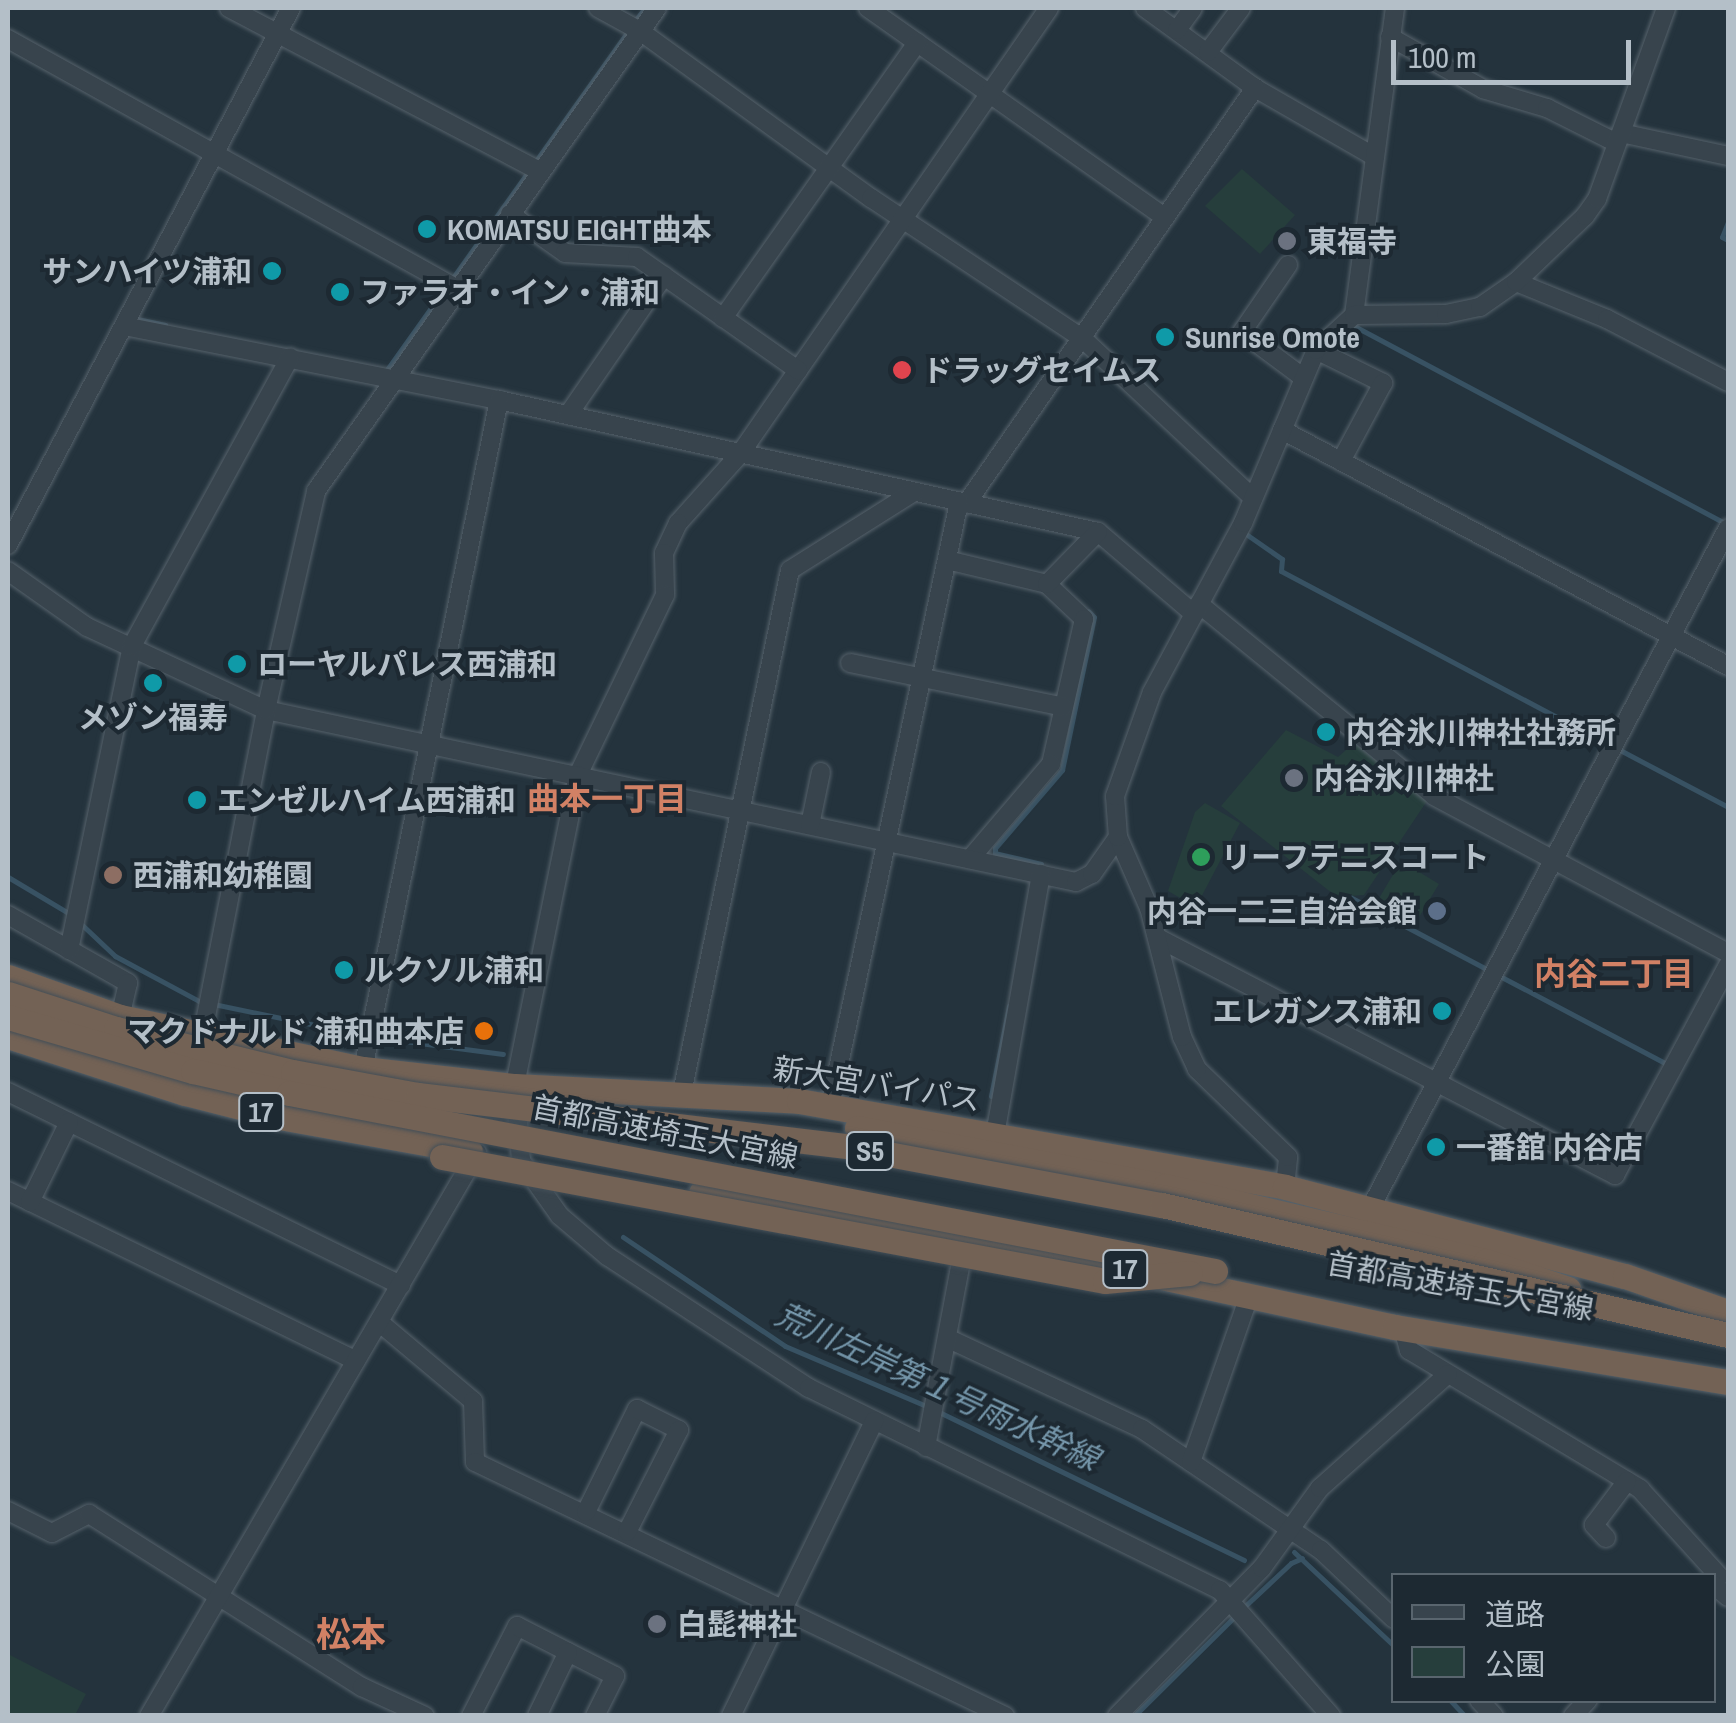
<!DOCTYPE html>
<meta charset="utf-8">
<style>
body{margin:0}
#map{position:relative;width:1736px;height:1723px;overflow:hidden;background:#24333d;font-family:"Archivo Narrow","Noto Sans JP",sans-serif}
div>[style]{position:absolute}
[style*='--x']{left:calc(var(--x)*1px);top:calc(var(--y)*1px);width:calc(var(--w)*1px);rotate:calc(var(--a)*1deg)}
.green>*{inset:0;background:#263e3c}
.stream>*{height:5px;margin:-2.5px;padding:0 2.5px;transform-origin:2.5px;border-radius:2.5px;background:#385263}
.roads{filter:drop-shadow(0 0 2px #56626b) drop-shadow(0 0 2px #56626b)}
.minor>*{height:18px;margin:-9px;padding:0 9px;transform-origin:9px;border-radius:9px;background:#38444d}
.highway>*{height:25px;margin:-12.5px;padding:0 12.5px;transform-origin:12.5px;border-radius:12.5px;background:#736255}
.bridges{filter:drop-shadow(0 0 2px #434f58) drop-shadow(0 0 2px #434f58)}
.highway-bridge>*{height:25px;margin:-12.5px;padding:0 12.5px;transform-origin:12.5px;border-radius:12.5px;background:#736255}
.dots>*{width:28px;height:28px;translate:-50% -50%;box-sizing:border-box;border:5px solid #1d2932;border-radius:50%}
span{translate:-50% -50%;white-space:nowrap;text-align:center;line-height:1.15;-webkit-text-stroke:8px #1d2932;paint-order:stroke}
.shield-label span{padding:2px 8px;background:#1d2932;border:2px solid;border-radius:8px;-webkit-text-stroke-width:0}
.shield-label{font-size:28px;color:#b4bfc8;font-weight:700}
.poi-label{font-size:30px;color:#b4bfc8;font-weight:700}
.left{translate:0 -50%;text-align:left}
.right{translate:-100% -50%;text-align:right}
.street-label{font-size:30px;color:#b4bfc8}
.neighbourhood-label{font-size:32px;color:#d28165;font-weight:700}
.water-label{font-size:32px;color:#7596aa;font-style:italic}
.quarter-label{font-size:35px;color:#d28165;font-weight:700}
.frame{position:absolute;inset:0;border:10px solid #b4bfc8;pointer-events:none}
.legend{position:absolute;left:1391px;top:1573px;width:325px;height:130px;box-sizing:border-box;background:#1d2932;border:2px solid #59656e;margin:0;padding:12px 18px;list-style:none;font-size:30px;color:#b4bfc8}
.legend li{display:flex;align-items:center;gap:20px;height:50px}
.legend b{width:50px;border:2px solid #59656e}
.scale{position:absolute;left:1391px;top:40px;width:240px;height:45px;box-sizing:border-box;border:5px solid #b4bfc8;border-top:0;padding-left:12px;font-size:30px;line-height:35px;white-space:nowrap;color:#b4bfc8;-webkit-text-stroke:8px #1d2932;paint-order:stroke}
</style>
<div id="map">
<div class="green">
<i style="clip-path:polygon(1242px 169px,1295px 215px,1260px 254px,1205px 206px)"></i>
<i style="clip-path:polygon(1286px 730px,1338px 757px,1354px 743px,1427px 801px,1364px 895px,1337px 897px,1221px 806px)"></i>
<i style="clip-path:polygon(1205px 803px,1240px 823px,1196px 907px,1168px 891px,1195px 812px)"></i>
<i style="clip-path:polygon(1401px 861px,1439px 884px,1413px 927px,1375px 905px)"></i>
<i style="clip-path:polygon(8px 1654px,86px 1694px,75px 1715px,8px 1715px)"></i>
</div>
<div class="stream">
<i style="--x:634;--y:22;--w:18;--a:-52"></i>
<i style="--x:1728;--y:222;--w:16;--a:112"></i>
<i style="--x:1722;--y:237;--w:7;--a:27"></i>
<i style="--x:452;--y:279;--w:304;--a:-54.6"></i>
<i style="--x:132;--y:318;--w:34;--a:12"></i>
<i style="--x:1356;--y:327;--w:418;--a:28"></i>
<i style="--x:386;--y:371;--w:102;--a:-54.6"></i>
<i style="--x:1246;--y:534;--w:44;--a:34.8"></i>
<i style="--x:1282;--y:559;--w:12;--a:95"></i>
<i style="--x:1281;--y:571;--w:370;--a:27.9"></i>
<i style="--x:1618;--y:749;--w:124;--a:27.8"></i>
<i style="--x:1039;--y:869;--w:5;--a:-68"></i>
<i style="--x:1041;--y:864;--w:47;--a:-166.6"></i>
<i style="--x:995;--y:853;--w:5;--a:-90"></i>
<i style="--x:995;--y:848;--w:103;--a:-49.3"></i>
<i style="--x:1062;--y:770;--w:156;--a:-78.2"></i>
<i style="--x:1094;--y:617;--w:8;--a:-135"></i>
<i style="--x:8;--y:877;--w:72;--a:30.8"></i>
<i style="--x:1348;--y:896;--w:362;--a:27.8"></i>
<i style="--x:78;--y:921;--w:51;--a:43.4"></i>
<i style="--x:115;--y:956;--w:95;--a:28.2"></i>
<i style="--x:199;--y:1001;--w:167;--a:11.7"></i>
<i style="--x:374;--y:1037;--w:130;--a:7.5"></i>
<i style="--x:991;--y:1096;--w:92;--a:-78.7"></i>
<i style="--x:623;--y:1237;--w:195;--a:33.9"></i>
<i style="--x:785;--y:1346;--w:156;--a:23"></i>
<i style="--x:939;--y:1412;--w:339;--a:25.9"></i>
<i style="--x:1294;--y:1552;--w:137;--a:43.2"></i>
<i style="--x:1244;--y:1607;--w:64;--a:-43.1"></i>
<i style="--x:1291;--y:1563;--w:12;--a:-24"></i>
<i style="--x:1450;--y:1700;--w:22;--a:47"></i>
<i style="--x:1134;--y:1716;--w:144;--a:-44.7"></i>
</div>
<div class="roads">
<div class="minor">
<i style="--x:229;--y:8;--w:350;--a:27.7"></i>
<i style="--x:598;--y:8;--w:48;--a:28.7"></i>
<i style="--x:640;--y:31;--w:285;--a:35.9"></i>
<i style="--x:871;--y:198;--w:253;--a:33.6"></i>
<i style="--x:1082;--y:338;--w:234;--a:43.1"></i>
<i style="--x:868;--y:8;--w:362;--a:35.2"></i>
<i style="--x:1049;--y:8;--w:543;--a:124.72"></i>
<i style="--x:740;--y:454;--w:93;--a:131.9"></i>
<i style="--x:678;--y:523;--w:33;--a:115"></i>
<i style="--x:664;--y:553;--w:42;--a:88.6"></i>
<i style="--x:665;--y:595;--w:200;--a:115.8"></i>
<i style="--x:578;--y:775;--w:317;--a:101.5"></i>
<i style="--x:515;--y:1086;--w:75;--a:85.4"></i>
<i style="--x:521;--y:1161;--w:67;--a:54.7"></i>
<i style="--x:560;--y:1216;--w:62;--a:40.4"></i>
<i style="--x:607;--y:1256;--w:241;--a:33.2"></i>
<i style="--x:809;--y:1388;--w:458;--a:26.2"></i>
<i style="--x:1220;--y:1590;--w:168;--a:48.6"></i>
<i style="--x:1145;--y:8;--w:136;--a:36"></i>
<i style="--x:1255;--y:88;--w:138;--a:29.9"></i>
<i style="--x:1177;--y:30;--w:27;--a:-54"></i>
<i style="--x:1390;--y:37;--w:107;--a:29.2"></i>
<i style="--x:1483;--y:89;--w:67;--a:16.5"></i>
<i style="--x:1547;--y:108;--w:78;--a:26.6"></i>
<i style="--x:8;--y:39;--w:513;--a:29.07"></i>
<i style="--x:1208;--y:52;--w:55;--a:-53.1"></i>
<i style="--x:1621;--y:133;--w:109;--a:12.1"></i>
<i style="--x:510;--y:214;--w:67;--a:35.3"></i>
<i style="--x:565;--y:253;--w:72;--a:3.2"></i>
<i style="--x:637;--y:257;--w:197;--a:35.1"></i>
<i style="--x:1288;--y:265;--w:81;--a:124.5"></i>
<i style="--x:1242;--y:332;--w:77;--a:36.6"></i>
<i style="--x:1516;--y:282;--w:98;--a:22.1"></i>
<i style="--x:1607;--y:319;--w:136;--a:27.5"></i>
<i style="--x:1354;--y:315;--w:310;--a:-82.4"></i>
<i style="--x:723;--y:318;--w:337;--a:-54.8"></i>
<i style="--x:124;--y:326;--w:382;--a:11.2"></i>
<i style="--x:499;--y:400;--w:613;--a:12.43"></i>
<i style="--x:1098;--y:532;--w:126;--a:40.5"></i>
<i style="--x:1316;--y:350;--w:75;--a:26.2"></i>
<i style="--x:1383;--y:383;--w:89;--a:118.3"></i>
<i style="--x:568;--y:415;--w:169;--a:-55.4"></i>
<i style="--x:1282;--y:430;--w:505;--a:27.89"></i>
<i style="--x:966;--y:504;--w:507;--a:-55.21"></i>
<i style="--x:8;--y:545;--w:607;--a:-62.21"></i>
<i style="--x:947;--y:560;--w:103;--a:13.5"></i>
<i style="--x:1047;--y:584;--w:51;--a:43.4"></i>
<i style="--x:1084;--y:619;--w:149;--a:102.8"></i>
<i style="--x:1051;--y:764;--w:125;--a:130.5"></i>
<i style="--x:8;--y:571;--w:97;--a:35.3"></i>
<i style="--x:87;--y:627;--w:197;--a:24.9"></i>
<i style="--x:266;--y:710;--w:828;--a:11.99"></i>
<i style="--x:1076;--y:882;--w:18;--a:-27"></i>
<i style="--x:1092;--y:874;--w:45;--a:-54.9"></i>
<i style="--x:1047;--y:584;--w:73;--a:-45.6"></i>
<i style="--x:1199;--y:604;--w:303;--a:39.2"></i>
<i style="--x:1434;--y:796;--w:333;--a:28.1"></i>
<i style="--x:850;--y:663;--w:218;--a:11.6"></i>
<i style="--x:810;--y:825;--w:54;--a:-78.3"></i>
<i style="--x:8;--y:915;--w:138;--a:29.5"></i>
<i style="--x:128;--y:983;--w:35;--a:103"></i>
<i style="--x:1158;--y:938;--w:515;--a:27.41"></i>
<i style="--x:1615;--y:1175;--w:238;--a:-61.7"></i>
<i style="--x:69;--y:950;--w:310;--a:-78.3"></i>
<i style="--x:132;--y:646;--w:329;--a:-61.3"></i>
<i style="--x:202;--y:1037;--w:333;--a:-78.9"></i>
<i style="--x:266;--y:710;--w:225;--a:-77.1"></i>
<i style="--x:316;--y:491;--w:591;--a:-54.78"></i>
<i style="--x:363;--y:1069;--w:683;--a:-78.51"></i>
<i style="--x:8;--y:1092;--w:438;--a:26.2"></i>
<i style="--x:682;--y:1093;--w:534;--a:-78.33"></i>
<i style="--x:790;--y:570;--w:146;--a:-32.2"></i>
<i style="--x:830;--y:1106;--w:618;--a:-77.94"></i>
<i style="--x:995;--y:1135;--w:265;--a:-80"></i>
<i style="--x:1285;--y:1187;--w:30;--a:-84"></i>
<i style="--x:1288;--y:1157;--w:127;--a:-136"></i>
<i style="--x:1197;--y:1069;--w:35;--a:-115"></i>
<i style="--x:1182;--y:1037;--w:133;--a:-104.3"></i>
<i style="--x:1149;--y:908;--w:77;--a:-113.6"></i>
<i style="--x:1118;--y:837;--w:41;--a:-94.2"></i>
<i style="--x:1115;--y:796;--w:110;--a:-70.4"></i>
<i style="--x:1152;--y:692;--w:192;--a:-61.7"></i>
<i style="--x:1243;--y:523;--w:188;--a:-67.1"></i>
<i style="--x:1316;--y:350;--w:52;--a:-42.6"></i>
<i style="--x:1354;--y:315;--w:92;--a:-0.6"></i>
<i style="--x:1446;--y:314;--w:35;--a:-12"></i>
<i style="--x:1480;--y:307;--w:44;--a:-34.8"></i>
<i style="--x:1516;--y:282;--w:95;--a:-43.7"></i>
<i style="--x:1585;--y:216;--w:21;--a:-55"></i>
<i style="--x:1597;--y:199;--w:203;--a:-70.1"></i>
<i style="--x:8;--y:1191;--w:387;--a:26"></i>
<i style="--x:30;--y:1202;--w:89;--a:-64"></i>
<i style="--x:1370;--y:1209;--w:769;--a:-62.27"></i>
<i style="--x:379;--y:1322;--w:123;--a:40"></i>
<i style="--x:473;--y:1401;--w:61;--a:88.1"></i>
<i style="--x:475;--y:1462;--w:588;--a:25.61"></i>
<i style="--x:1403;--y:1328;--w:23;--a:75"></i>
<i style="--x:1409;--y:1350;--w:270;--a:31"></i>
<i style="--x:1640;--y:1489;--w:118;--a:47.8"></i>
<i style="--x:947;--y:1338;--w:215;--a:25"></i>
<i style="--x:1142;--y:1429;--w:216;--a:34.1"></i>
<i style="--x:1321;--y:1550;--w:100;--a:43.4"></i>
<i style="--x:926;--y:1447;--w:205;--a:-79.3"></i>
<i style="--x:1191;--y:1462;--w:176;--a:-70.7"></i>
<i style="--x:8;--y:1511;--w:49;--a:26.6"></i>
<i style="--x:52;--y:1533;--w:42;--a:-27.2"></i>
<i style="--x:89;--y:1514;--w:323;--a:32.4"></i>
<i style="--x:362;--y:1687;--w:69;--a:24.7"></i>
<i style="--x:586;--y:1512;--w:115;--a:-63.7"></i>
<i style="--x:637;--y:1409;--w:47;--a:26.6"></i>
<i style="--x:679;--y:1430;--w:114;--a:117"></i>
<i style="--x:1606;--y:1538;--w:18;--a:-133"></i>
<i style="--x:1594;--y:1525;--w:55;--a:-53.1"></i>
<i style="--x:1714;--y:1585;--w:18;--a:41"></i>
<i style="--x:1479;--y:1700;--w:22;--a:47"></i>
<i style="--x:149;--y:1716;--w:652;--a:-59.78"></i>
<i style="--x:471;--y:1716;--w:101;--a:-62.9"></i>
<i style="--x:517;--y:1626;--w:110;--a:27"></i>
<i style="--x:615;--y:1676;--w:45;--a:116.6"></i>
<i style="--x:537;--y:1716;--w:71;--a:-64.2"></i>
<i style="--x:731;--y:1716;--w:328;--a:-64.1"></i>
<i style="--x:1117;--y:1716;--w:207;--a:-45.6"></i>
<i style="--x:1262;--y:1568;--w:99;--a:-54.1"></i>
<i style="--x:1320;--y:1488;--w:171;--a:-41.7"></i>
<i style="--x:1573;--y:1716;--w:22;--a:-47"></i>
</div>
<div class="highway">
<i style="--x:8;--y:977;--w:119;--a:19.7"></i>
<i style="--x:120;--y:1017;--w:249;--a:12.1"></i>
<i style="--x:363;--y:1069;--w:153;--a:6.4"></i>
<i style="--x:515;--y:1086;--w:284;--a:3"></i>
<i style="--x:799;--y:1101;--w:494;--a:10"></i>
<i style="--x:1285;--y:1187;--w:351;--a:14.7"></i>
<i style="--x:1625;--y:1276;--w:109;--a:19.3"></i>
<i style="--x:8;--y:1036;--w:186;--a:17.9"></i>
<i style="--x:185;--y:1093;--w:97;--a:14.3"></i>
<i style="--x:279;--y:1117;--w:194;--a:10.1"></i>
<i style="--x:857;--y:1128;--w:313;--a:10.7"></i>
<i style="--x:1165;--y:1186;--w:330;--a:13.2"></i>
<i style="--x:1486;--y:1261;--w:87;--a:18.9"></i>
<i style="--x:701;--y:1193;--w:434;--a:10.2"></i>
<i style="--x:1128;--y:1270;--w:273;--a:12.1"></i>
<i style="--x:1395;--y:1327;--w:338;--a:9.4"></i>
</div>
</div>
<div class="bridges">
<div class="highway-bridge">
<i style="--x:8;--y:994;--w:114;--a:18"></i>
<i style="--x:116;--y:1029;--w:182;--a:13.7"></i>
<i style="--x:293;--y:1072;--w:127;--a:10.4"></i>
<i style="--x:418;--y:1095;--w:436;--a:6.8"></i>
<i style="--x:851;--y:1147;--w:316;--a:10.6"></i>
<i style="--x:1162;--y:1205;--w:581;--a:12.94"></i>
<i style="--x:8;--y:1017;--w:193;--a:16.3"></i>
<i style="--x:193;--y:1071;--w:98;--a:12.9"></i>
<i style="--x:289;--y:1093;--w:943;--a:10.88"></i>
<i style="--x:442;--y:1157;--w:674;--a:10.59"></i>
<i style="--x:1105;--y:1281;--w:85;--a:-5.4"></i>
</div>
</div>
<div class="dots">
<i style="left:427px;top:229px;background:#0f9aa8"></i>
<i style="left:1287px;top:241px;background:#6b7280"></i>
<i style="left:272px;top:271px;background:#0f9aa8"></i>
<i style="left:340px;top:292px;background:#0f9aa8"></i>
<i style="left:1165px;top:337px;background:#0f9aa8"></i>
<i style="left:902px;top:370px;background:#e0444e"></i>
<i style="left:237px;top:664px;background:#0f9aa8"></i>
<i style="left:153px;top:683px;background:#0f9aa8"></i>
<i style="left:1326px;top:732px;background:#0f9aa8"></i>
<i style="left:1294px;top:778px;background:#6b7280"></i>
<i style="left:197px;top:800px;background:#0f9aa8"></i>
<i style="left:1201px;top:857px;background:#2e9e5b"></i>
<i style="left:113px;top:875px;background:#8d6e63"></i>
<i style="left:1437px;top:911px;background:#5c6f8a"></i>
<i style="left:344px;top:970px;background:#0f9aa8"></i>
<i style="left:1442px;top:1011px;background:#0f9aa8"></i>
<i style="left:484px;top:1031px;background:#e8710a"></i>
<i style="left:1436px;top:1147px;background:#0f9aa8"></i>
<i style="left:657px;top:1624px;background:#6b7280"></i>
</div>
<div class="shield-label">
<span style="left:261px;top:1112px">17</span>
<span style="left:870px;top:1151px">S5</span>
<span style="left:1125px;top:1269px">17</span>
</div>
<div class="poi-label">
<span class="left" style="left:447px;top:229px">KOMATSU EIGHT曲本</span>
<span class="left" style="left:1307px;top:241px">東福寺</span>
<span class="right" style="left:252px;top:271px">サンハイツ浦和</span>
<span class="left" style="left:360px;top:292px">ファラオ・イン・浦和</span>
<span class="left" style="left:1185px;top:337px">Sunrise Omote</span>
<span class="left" style="left:922px;top:370px">ドラッグセイムス</span>
<span class="left" style="left:257px;top:664px">ローヤルパレス西浦和</span>
<span style="left:153px;top:717px">メゾン福寿</span>
<span class="left" style="left:1346px;top:732px">内谷氷川神社社務所</span>
<span class="left" style="left:1314px;top:778px">内谷氷川神社</span>
<span class="left" style="left:217px;top:800px">エンゼルハイム西浦和</span>
<span class="left" style="left:1221px;top:857px">リーフテニスコート</span>
<span class="left" style="left:133px;top:875px">西浦和幼稚園</span>
<span class="right" style="left:1417px;top:911px">内谷一二三自治会館</span>
<span class="left" style="left:364px;top:970px">ルクソル浦和</span>
<span class="right" style="left:1422px;top:1011px">エレガンス浦和</span>
<span class="right" style="left:464px;top:1031px">マクドナルド 浦和曲本店</span>
<span class="left" style="left:1456px;top:1147px">一番舘 内谷店</span>
<span class="left" style="left:677px;top:1624px">白髭神社</span>
</div>
<div class="street-label">
<span style="left:877px;top:1084px;rotate:9deg">新大宮バイパス</span>
<span style="left:665px;top:1132px;rotate:11deg">首都高速埼玉大宮線</span>
<span style="left:1460px;top:1286px;rotate:10deg">首都高速埼玉大宮線</span>
</div>
<div class="neighbourhood-label">
<span style="left:607px;top:799px">曲本一丁目</span>
<span style="left:1614px;top:974px">内谷二丁目</span>
</div>
<div class="water-label">
<span style="left:937px;top:1387px;rotate:25deg">荒川左岸第１号雨水幹線</span>
</div>
<div class="quarter-label">
<span style="left:351px;top:1635px">松本</span>
</div>
<div class="frame"></div>
<ul class="legend">
<li><b style="height:12px;background:#38444d"></b>道路</li>
<li><b style="height:28px;background:#263e3c"></b>公園</li>
</ul>
<div class="scale">100 m</div>
</div>
